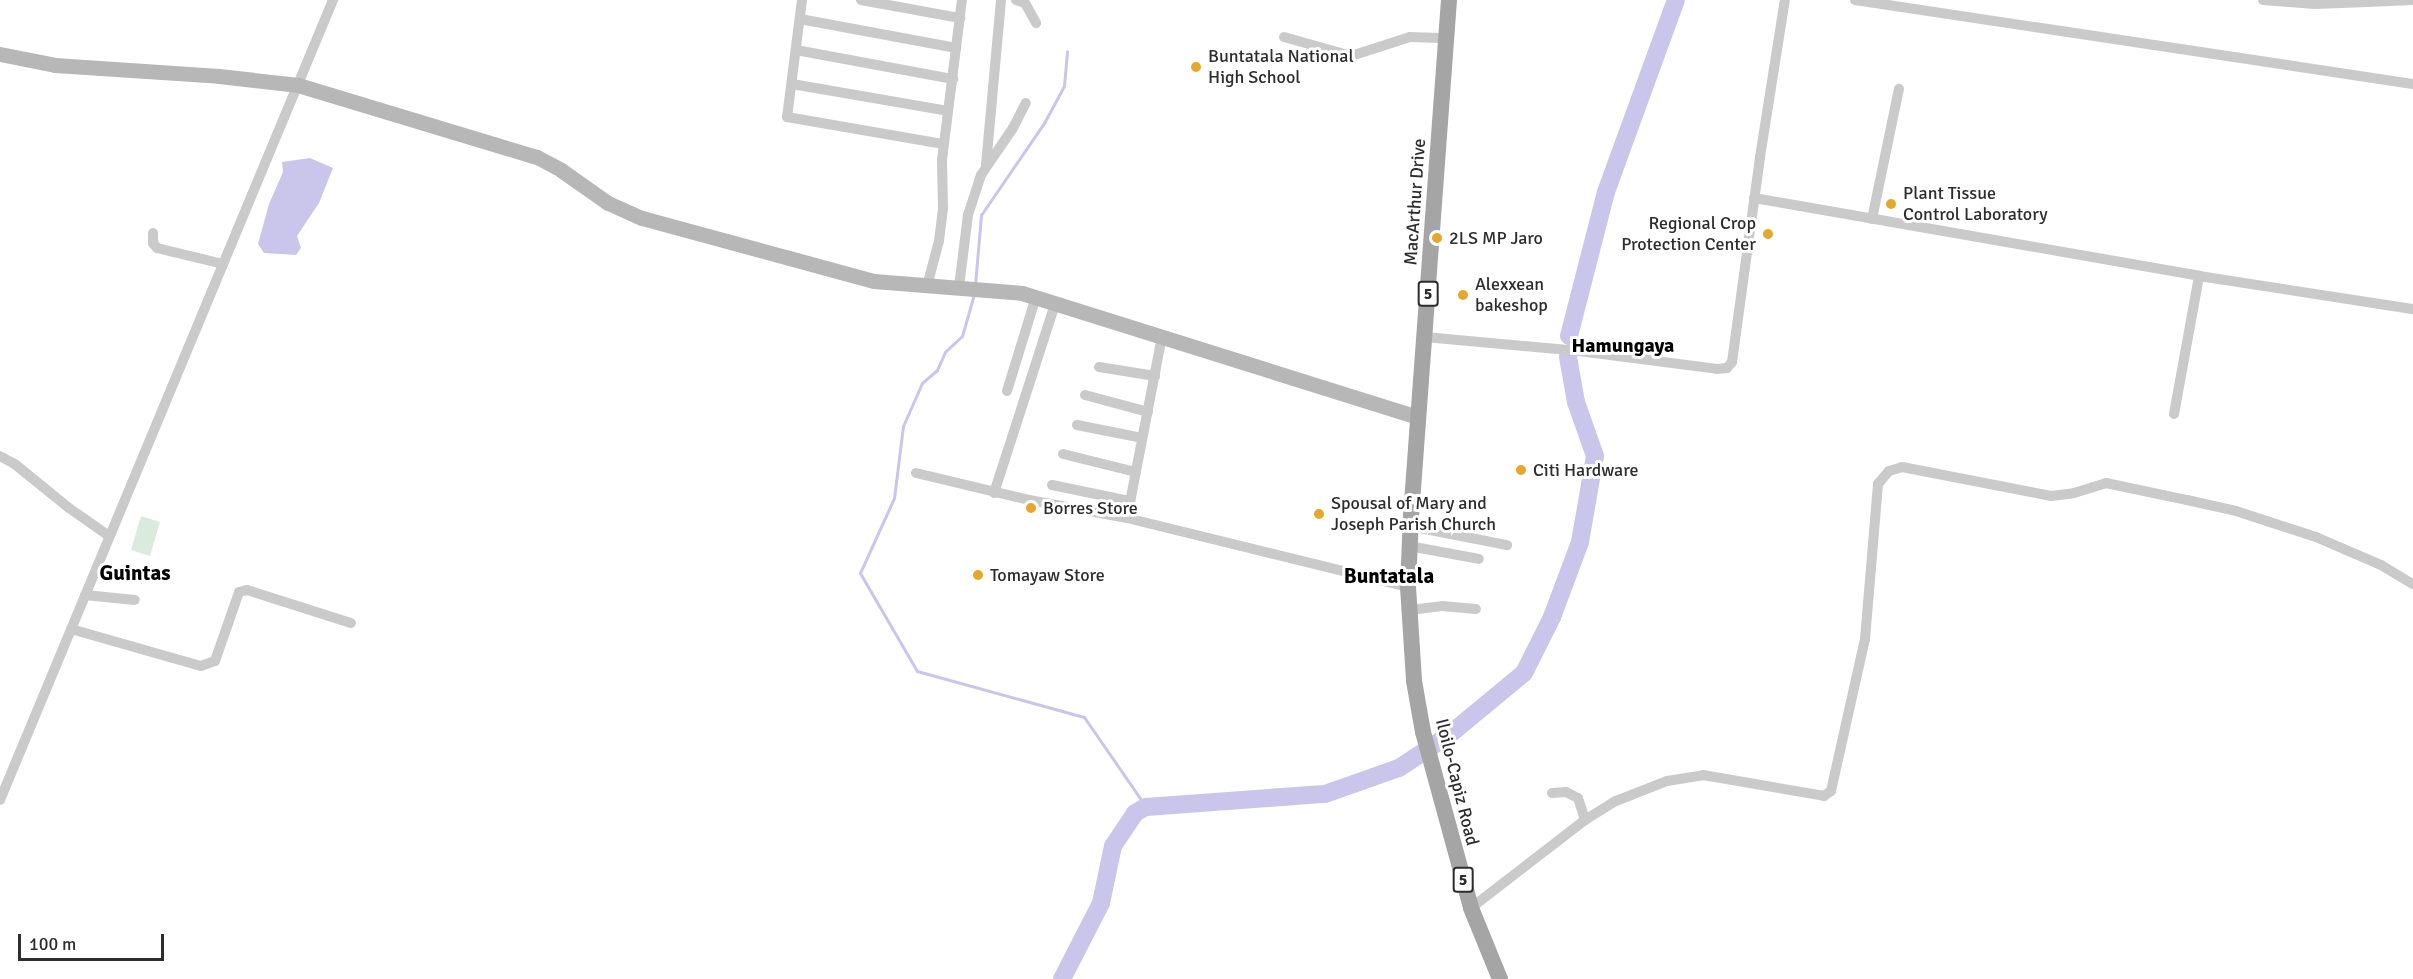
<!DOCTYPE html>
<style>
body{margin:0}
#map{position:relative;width:2413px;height:979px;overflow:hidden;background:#fff;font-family:Signika,sans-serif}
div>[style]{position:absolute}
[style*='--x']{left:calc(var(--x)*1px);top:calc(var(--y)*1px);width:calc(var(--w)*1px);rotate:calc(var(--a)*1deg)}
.green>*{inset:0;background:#daebdd}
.water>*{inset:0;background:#cac5eb}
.stream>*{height:3px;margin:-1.5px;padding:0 1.5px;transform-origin:1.5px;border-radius:1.5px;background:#cac5eb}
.river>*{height:18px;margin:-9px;padding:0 9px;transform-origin:9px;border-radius:9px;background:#cac5eb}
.street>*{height:10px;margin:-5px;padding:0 5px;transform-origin:5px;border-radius:5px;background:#cacaca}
.secondary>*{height:15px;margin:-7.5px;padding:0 7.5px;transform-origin:7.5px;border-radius:7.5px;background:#b7b7b7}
.primary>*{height:16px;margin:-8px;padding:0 8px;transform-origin:8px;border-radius:8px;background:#a5a5a5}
.dots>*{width:16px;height:16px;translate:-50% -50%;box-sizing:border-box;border:3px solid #fff;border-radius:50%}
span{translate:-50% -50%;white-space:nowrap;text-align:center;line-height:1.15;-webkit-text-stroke:6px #fff;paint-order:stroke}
.shield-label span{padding:2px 4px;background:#fff;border:2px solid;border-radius:4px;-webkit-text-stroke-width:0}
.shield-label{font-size:16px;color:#2d2d2d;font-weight:700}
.poi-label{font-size:18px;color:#2d2d2d}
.left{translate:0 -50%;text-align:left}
.right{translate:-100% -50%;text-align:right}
.street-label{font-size:18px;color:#2d2d2d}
.neighbourhood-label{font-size:20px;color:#000;font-weight:700}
.quarter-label{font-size:21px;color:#000;font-weight:700}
.scale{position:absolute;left:18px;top:934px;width:146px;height:27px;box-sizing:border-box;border:3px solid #2d2d2d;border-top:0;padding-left:8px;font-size:18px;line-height:21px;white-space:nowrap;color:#2d2d2d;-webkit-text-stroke:4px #fff;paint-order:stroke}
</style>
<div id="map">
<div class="green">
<i style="clip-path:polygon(141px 516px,160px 522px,150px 556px,131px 550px)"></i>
</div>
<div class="water">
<i style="clip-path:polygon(310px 158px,333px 168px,319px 203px,297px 236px,301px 248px,296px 255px,264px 253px,258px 244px,269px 204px,283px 172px,282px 162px)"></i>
</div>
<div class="stream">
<i style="--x:975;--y:285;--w:70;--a:-85.1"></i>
<i style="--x:981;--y:215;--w:112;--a:-55.6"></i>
<i style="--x:1044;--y:123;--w:42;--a:-61.6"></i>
<i style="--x:1064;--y:86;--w:35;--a:-85"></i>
<i style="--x:974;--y:294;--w:44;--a:105.9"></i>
<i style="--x:962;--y:336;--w:23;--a:137"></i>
<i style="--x:945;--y:352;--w:20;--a:114"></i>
<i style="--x:937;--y:370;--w:20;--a:139"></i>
<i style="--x:922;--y:383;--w:47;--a:113.8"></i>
<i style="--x:903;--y:426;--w:73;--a:97.1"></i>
<i style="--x:894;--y:498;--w:82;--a:114.4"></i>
<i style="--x:860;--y:573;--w:113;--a:59.8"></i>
<i style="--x:917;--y:671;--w:173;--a:15.4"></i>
<i style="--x:1084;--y:717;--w:109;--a:55.4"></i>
</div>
<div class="river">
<i style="--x:1569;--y:336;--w:149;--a:-75.6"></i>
<i style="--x:1606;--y:192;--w:204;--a:-70"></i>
<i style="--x:1062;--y:979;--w:85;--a:-62.8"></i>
<i style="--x:1101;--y:903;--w:58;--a:-78.1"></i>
<i style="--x:1113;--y:846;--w:40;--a:-56"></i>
<i style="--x:1135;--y:813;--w:13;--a:-29"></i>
<i style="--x:1146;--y:807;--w:179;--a:-4.2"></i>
<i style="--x:1325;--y:794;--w:78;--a:-19.4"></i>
<i style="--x:1399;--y:768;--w:60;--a:-33.4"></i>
<i style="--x:1449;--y:735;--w:97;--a:-39.6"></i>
<i style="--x:1524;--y:673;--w:63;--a:-63.4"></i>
<i style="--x:1552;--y:617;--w:80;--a:-69.5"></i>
<i style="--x:1580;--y:542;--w:87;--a:-80.1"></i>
<i style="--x:1595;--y:456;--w:57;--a:-109.4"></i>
<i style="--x:1576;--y:402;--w:46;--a:-100.1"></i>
</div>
<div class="street">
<i style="--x:802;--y:0;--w:118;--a:97.3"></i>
<i style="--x:787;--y:117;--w:159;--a:9.8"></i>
<i style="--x:861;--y:0;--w:101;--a:10.3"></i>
<i style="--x:1016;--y:0;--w:9;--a:18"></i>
<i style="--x:1025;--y:3;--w:23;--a:61"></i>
<i style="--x:1855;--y:0;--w:564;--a:8.56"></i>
<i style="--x:2263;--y:0;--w:52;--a:4.4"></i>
<i style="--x:2315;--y:4;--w:52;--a:-2.2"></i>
<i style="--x:2367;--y:2;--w:2;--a:-90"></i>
<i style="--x:2367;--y:2;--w:46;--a:-2.5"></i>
<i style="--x:800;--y:19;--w:159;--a:10.5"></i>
<i style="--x:1284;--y:37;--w:70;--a:15.8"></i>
<i style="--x:1351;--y:56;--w:62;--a:-17.9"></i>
<i style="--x:1410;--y:37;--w:37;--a:2"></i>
<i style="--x:796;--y:50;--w:160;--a:10.5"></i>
<i style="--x:792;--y:84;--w:158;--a:9.8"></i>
<i style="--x:986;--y:165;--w:166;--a:-84.8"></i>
<i style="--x:1754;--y:198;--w:452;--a:9.9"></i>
<i style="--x:2199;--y:276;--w:217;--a:8.8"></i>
<i style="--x:1872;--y:219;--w:133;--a:-78.3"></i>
<i style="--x:153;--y:233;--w:10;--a:90"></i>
<i style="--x:153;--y:243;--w:6;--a:51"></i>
<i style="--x:157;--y:248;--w:68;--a:13.6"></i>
<i style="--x:927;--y:286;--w:47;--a:-75.1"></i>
<i style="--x:939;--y:241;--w:33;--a:-83"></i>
<i style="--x:943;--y:208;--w:48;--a:-91.2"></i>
<i style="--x:942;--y:160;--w:161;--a:-82.9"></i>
<i style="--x:959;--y:287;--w:73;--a:-82.9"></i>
<i style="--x:968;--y:215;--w:42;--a:-72"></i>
<i style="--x:981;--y:175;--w:57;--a:-55.8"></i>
<i style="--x:1013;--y:128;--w:28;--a:-63"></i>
<i style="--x:1425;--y:337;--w:155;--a:5.2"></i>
<i style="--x:1579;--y:351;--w:139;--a:7.4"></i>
<i style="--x:1717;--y:369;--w:10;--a:-6"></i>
<i style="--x:1727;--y:368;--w:8;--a:-50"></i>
<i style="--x:1732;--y:362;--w:207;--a:-82.2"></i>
<i style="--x:1760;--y:157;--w:159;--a:-81"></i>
<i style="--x:1099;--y:367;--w:57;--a:9.1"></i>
<i style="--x:1007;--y:391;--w:98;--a:-72.9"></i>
<i style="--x:1085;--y:395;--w:65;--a:15.1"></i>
<i style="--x:2174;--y:414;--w:140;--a:-79.7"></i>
<i style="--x:1077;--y:425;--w:66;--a:11.3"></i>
<i style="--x:1063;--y:454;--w:75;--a:13.9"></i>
<i style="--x:0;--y:456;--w:18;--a:29"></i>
<i style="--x:16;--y:465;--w:68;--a:39.1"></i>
<i style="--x:69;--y:508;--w:49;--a:35"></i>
<i style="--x:916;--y:473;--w:116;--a:13.4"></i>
<i style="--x:1029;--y:500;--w:100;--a:10.4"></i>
<i style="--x:1127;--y:518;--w:289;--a:13.8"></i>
<i style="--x:1052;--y:485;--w:80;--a:11.6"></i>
<i style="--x:994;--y:493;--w:199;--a:-72.1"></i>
<i style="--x:1127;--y:518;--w:185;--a:-79.1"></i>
<i style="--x:1410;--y:526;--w:99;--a:11.1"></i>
<i style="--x:1409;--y:546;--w:71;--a:10.5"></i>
<i style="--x:85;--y:595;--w:50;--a:5.7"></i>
<i style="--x:1410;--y:610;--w:32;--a:-7"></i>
<i style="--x:1442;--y:606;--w:34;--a:5"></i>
<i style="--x:71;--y:629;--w:135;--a:15.9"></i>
<i style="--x:201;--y:666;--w:15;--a:-20"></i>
<i style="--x:215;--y:661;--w:73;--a:-70.8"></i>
<i style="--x:239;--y:592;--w:8;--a:-14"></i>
<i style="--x:247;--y:590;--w:109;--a:17.6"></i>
<i style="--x:1552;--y:793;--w:14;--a:-4"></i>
<i style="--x:1566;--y:792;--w:13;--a:27"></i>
<i style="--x:1578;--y:798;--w:23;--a:72"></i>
<i style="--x:0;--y:800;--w:867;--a:-67.4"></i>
<i style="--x:1471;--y:908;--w:144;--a:-37.7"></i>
<i style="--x:1585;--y:820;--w:36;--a:-32"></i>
<i style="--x:1616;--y:801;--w:55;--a:-21.4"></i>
<i style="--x:1667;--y:781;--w:36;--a:-9"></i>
<i style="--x:1703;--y:775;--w:123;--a:9.8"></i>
<i style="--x:1824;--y:796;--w:9;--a:-36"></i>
<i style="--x:1831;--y:791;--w:156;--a:-77.4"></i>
<i style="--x:1865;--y:639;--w:156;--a:-85.2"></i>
<i style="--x:1878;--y:484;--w:17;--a:-50"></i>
<i style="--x:1889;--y:471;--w:14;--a:-17"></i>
<i style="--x:1902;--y:467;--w:152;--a:11"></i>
<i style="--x:2051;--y:496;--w:23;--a:-7"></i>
<i style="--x:2074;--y:493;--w:34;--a:-17"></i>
<i style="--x:2106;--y:483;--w:83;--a:11.9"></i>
<i style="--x:2187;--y:500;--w:50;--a:12.7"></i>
<i style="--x:2236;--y:511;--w:84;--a:18"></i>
<i style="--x:2316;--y:537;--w:71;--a:23.3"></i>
<i style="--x:2381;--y:565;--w:37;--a:31"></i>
</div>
<div class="secondary">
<i style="--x:0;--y:54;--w:56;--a:11.3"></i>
<i style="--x:55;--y:65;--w:164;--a:3.8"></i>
<i style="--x:219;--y:76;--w:80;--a:6.5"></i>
<i style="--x:298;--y:85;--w:250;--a:16.8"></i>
<i style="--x:537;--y:157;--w:27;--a:28"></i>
<i style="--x:561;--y:170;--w:57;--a:35.1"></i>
<i style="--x:608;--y:203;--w:37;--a:24"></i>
<i style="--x:642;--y:218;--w:240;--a:15.2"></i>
<i style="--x:874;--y:281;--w:148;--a:4.6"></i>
<i style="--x:1022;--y:293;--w:415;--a:17.4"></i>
</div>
<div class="primary">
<i style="--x:1449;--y:0;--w:517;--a:94.21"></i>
<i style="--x:1411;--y:516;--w:71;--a:92.4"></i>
<i style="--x:1408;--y:587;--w:94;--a:86.3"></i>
<i style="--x:1414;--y:681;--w:52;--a:80"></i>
<i style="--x:1423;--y:732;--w:182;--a:74.7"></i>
<i style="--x:1471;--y:908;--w:77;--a:67.8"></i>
</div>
<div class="dots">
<i style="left:1196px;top:67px;background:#e6a82c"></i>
<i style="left:1891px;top:204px;background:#e6a82c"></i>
<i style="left:1768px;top:234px;background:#e6a82c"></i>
<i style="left:1437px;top:238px;background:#e6a82c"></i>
<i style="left:1463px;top:295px;background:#e6a82c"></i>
<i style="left:1521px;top:470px;background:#e6a82c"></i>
<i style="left:1031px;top:508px;background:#e6a82c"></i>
<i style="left:1319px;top:514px;background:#e6a82c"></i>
<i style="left:978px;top:575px;background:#e6a82c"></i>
</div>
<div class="shield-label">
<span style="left:1428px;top:294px">5</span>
<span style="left:1463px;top:880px">5</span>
</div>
<div class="poi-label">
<span class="left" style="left:1208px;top:67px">Buntatala National<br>High School</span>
<span class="left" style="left:1903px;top:204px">Plant Tissue<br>Control Laboratory</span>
<span class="right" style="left:1756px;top:234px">Regional Crop<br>Protection Center</span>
<span class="left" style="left:1449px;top:238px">2LS MP Jaro</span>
<span class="left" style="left:1475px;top:295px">Alexxean<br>bakeshop</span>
<span class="left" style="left:1533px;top:470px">Citi Hardware</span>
<span class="left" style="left:1331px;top:514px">Spousal of Mary and<br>Joseph Parish Church</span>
<span class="left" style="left:1043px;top:508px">Borres Store</span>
<span class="left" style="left:990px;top:575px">Tomayaw Store</span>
</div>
<div class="street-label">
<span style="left:1415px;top:202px;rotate:-86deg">MacArthur Drive</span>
<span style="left:1457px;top:782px;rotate:76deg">Iloilo-Capiz Road</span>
</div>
<div class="neighbourhood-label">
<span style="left:1623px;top:345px">Hamungaya</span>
</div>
<div class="quarter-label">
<span style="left:135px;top:573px">Guintas</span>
<span style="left:1389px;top:576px">Buntatala</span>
</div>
<div class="scale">100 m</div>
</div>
